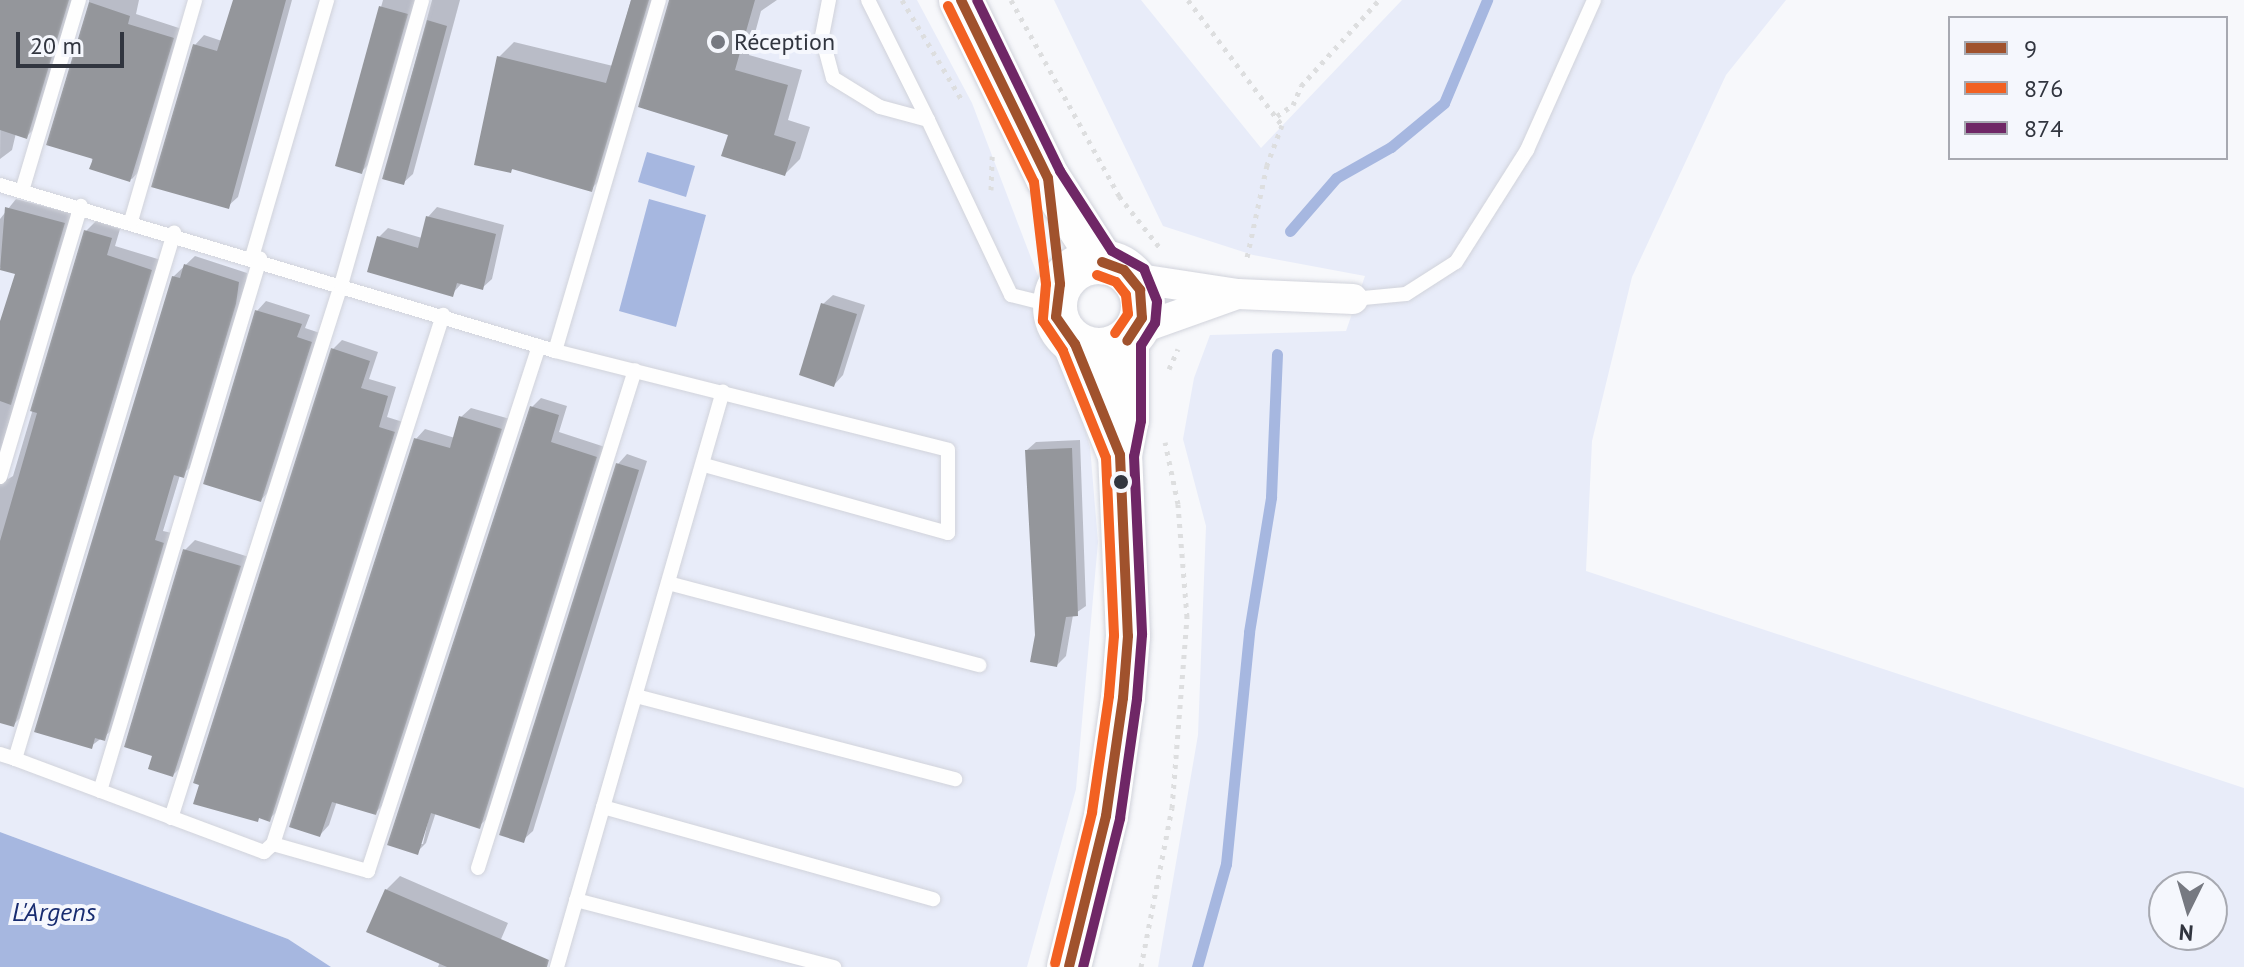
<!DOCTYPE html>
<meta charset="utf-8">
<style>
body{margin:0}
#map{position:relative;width:2244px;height:967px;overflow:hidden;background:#f7f8fb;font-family:"PT Sans",sans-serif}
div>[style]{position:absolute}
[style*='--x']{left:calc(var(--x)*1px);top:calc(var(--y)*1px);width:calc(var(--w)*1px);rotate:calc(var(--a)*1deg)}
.green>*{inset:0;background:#e8ecf9}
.water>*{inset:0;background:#a6b7e0}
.shadow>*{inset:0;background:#0003}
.stream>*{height:11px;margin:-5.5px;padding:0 5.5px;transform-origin:5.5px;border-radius:5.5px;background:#a6b7e0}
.building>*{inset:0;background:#94969b}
.path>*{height:5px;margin-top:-2.5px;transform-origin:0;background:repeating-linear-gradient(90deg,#dddedf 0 4px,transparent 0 10px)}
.roads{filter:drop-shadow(0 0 2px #d1d3db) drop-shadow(0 0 2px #d1d3db)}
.lane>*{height:14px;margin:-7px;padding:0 7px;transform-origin:7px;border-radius:7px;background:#fefefe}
.street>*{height:30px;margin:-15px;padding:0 15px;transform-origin:15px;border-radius:15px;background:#fefefe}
.primary>*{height:44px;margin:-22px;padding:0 22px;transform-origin:22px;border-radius:22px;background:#fefefe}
.primary>.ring{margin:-22px;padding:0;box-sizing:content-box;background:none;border:44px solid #fefefe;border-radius:50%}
.bus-1>*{height:10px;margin:-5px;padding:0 5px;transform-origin:5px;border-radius:5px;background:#a0522d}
.bus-2>*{height:10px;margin:-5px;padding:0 5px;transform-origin:5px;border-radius:5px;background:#f26122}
.bus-3>*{height:10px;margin:-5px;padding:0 5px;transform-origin:5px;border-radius:5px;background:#6f2766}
.dots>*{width:22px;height:22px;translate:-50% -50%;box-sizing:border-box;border:4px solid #f5f7fd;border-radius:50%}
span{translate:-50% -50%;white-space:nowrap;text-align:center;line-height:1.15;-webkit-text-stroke:8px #f5f7fd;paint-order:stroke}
.poi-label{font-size:24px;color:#31353f}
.left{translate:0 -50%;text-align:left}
.water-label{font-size:26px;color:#182c70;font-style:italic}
.legend{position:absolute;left:1948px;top:16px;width:280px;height:144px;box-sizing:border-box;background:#f5f7fd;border:2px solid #a7a9b1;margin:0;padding:10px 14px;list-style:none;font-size:24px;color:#31353f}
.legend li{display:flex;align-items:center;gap:16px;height:40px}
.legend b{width:40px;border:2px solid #a7a9b1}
.north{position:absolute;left:2148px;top:871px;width:80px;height:80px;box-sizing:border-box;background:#f5f7fd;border:2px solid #a7a9b1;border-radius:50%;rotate:185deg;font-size:22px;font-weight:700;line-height:32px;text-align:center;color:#31353f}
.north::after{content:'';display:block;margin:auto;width:28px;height:36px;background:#767981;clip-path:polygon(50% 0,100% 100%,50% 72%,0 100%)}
.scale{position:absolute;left:16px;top:32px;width:108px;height:36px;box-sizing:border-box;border:4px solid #31353f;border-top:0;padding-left:10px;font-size:24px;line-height:28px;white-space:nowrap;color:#31353f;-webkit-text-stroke:6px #f5f7fd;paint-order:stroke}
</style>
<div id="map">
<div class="green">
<i style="clip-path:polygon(0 0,917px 0,972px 103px,1049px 305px,1090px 447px,1098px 542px,1076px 789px,1027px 967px,331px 967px,288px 939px,0 832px)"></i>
<i style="clip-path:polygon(evenodd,1054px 0,1141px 0,1261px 148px,1402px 0,1786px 0,1726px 75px,1632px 277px,1592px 441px,1586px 571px,2244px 788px,2244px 967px,1158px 967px,1198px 735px,1206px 526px,1183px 439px,1194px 378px,1210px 335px,1346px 331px,1365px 276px,1253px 255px,1163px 226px,1054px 0,2164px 887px,2212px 887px,2212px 935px,2164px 935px,2164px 887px)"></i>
</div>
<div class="water">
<i style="clip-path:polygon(647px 152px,695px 166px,686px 197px,638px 182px)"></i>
<i style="clip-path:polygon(649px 199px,706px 215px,676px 327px,619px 311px)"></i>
<i style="clip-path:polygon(0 832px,288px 939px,331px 967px,0 967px)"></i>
</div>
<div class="shadow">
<i style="clip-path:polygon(74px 0,36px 127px,27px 136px,16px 133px,12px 150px,0 159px,1px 0)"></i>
<i style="clip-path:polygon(89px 0,139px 0,136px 14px,182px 29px,141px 169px,132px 179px,92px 168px)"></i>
<i style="clip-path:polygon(234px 0,292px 0,238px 197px,228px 206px,195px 45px,204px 35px,222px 41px)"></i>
<i style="clip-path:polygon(383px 0,417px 0,371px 162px,362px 171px,337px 164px)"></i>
<i style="clip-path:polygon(432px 0,460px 0,413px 174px,403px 183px,384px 178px)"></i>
<i style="clip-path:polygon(631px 0,658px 0,606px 174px,591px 189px,514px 168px,510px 171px,499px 57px,514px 42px,613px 66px)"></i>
<i style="clip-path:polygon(669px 0,777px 0,761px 11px,749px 55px,802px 70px,788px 120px,810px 127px,800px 159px,785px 174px,730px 134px)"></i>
<i style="clip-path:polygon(16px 199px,74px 214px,0 460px,0 327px,17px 273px,0 267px,0 219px)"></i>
<i style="clip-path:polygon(437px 207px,504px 225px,492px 279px,482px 288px,462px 283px,452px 294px,379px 237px,388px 228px,422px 238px,428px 217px)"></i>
<i style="clip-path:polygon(96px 221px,120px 229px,115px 246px,161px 260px,23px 715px,14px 724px,0 721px,0 466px,8px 479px,13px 476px,86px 231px)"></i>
<i style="clip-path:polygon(195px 256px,247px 273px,245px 293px,193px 466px,180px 475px,163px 531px,172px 533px,114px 729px,91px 746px,173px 277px)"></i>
<i style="clip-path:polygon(833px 295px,865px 305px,843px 375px,834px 385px,823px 304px)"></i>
<i style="clip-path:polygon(266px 301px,310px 315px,305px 328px,320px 333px,270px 490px,261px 500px,257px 311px)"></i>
<i style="clip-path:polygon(342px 340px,378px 352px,369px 379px,396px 387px,387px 417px,403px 422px,279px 810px,269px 819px,333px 349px)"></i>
<i style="clip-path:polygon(evenodd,541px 398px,567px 406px,559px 432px,605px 447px,489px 817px,479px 826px,436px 812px,426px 843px,417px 852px,389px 844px,532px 407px,541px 398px,432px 803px,423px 844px,419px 844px,432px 803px)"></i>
<i style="clip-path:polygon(471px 408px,510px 419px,385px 803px,375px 813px,337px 801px,329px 825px,320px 835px,416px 439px,425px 429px,455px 438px,461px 417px)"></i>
<i style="clip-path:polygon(1080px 440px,1086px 606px,1073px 615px,1066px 656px,1057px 665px,1037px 635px,1027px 450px,1036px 442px)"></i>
<i style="clip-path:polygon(627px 454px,647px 461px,533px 831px,523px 840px,618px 464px)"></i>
<i style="clip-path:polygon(195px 540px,249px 557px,182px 766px,173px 775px,185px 550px)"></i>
<i style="clip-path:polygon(400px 876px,508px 923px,489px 967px,438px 967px,440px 962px,386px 890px)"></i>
</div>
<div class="stream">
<i style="--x:1290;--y:231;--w:70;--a:-49"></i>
<i style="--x:1336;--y:178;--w:63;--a:-29.4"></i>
<i style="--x:1391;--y:147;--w:69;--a:-39.7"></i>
<i style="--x:1444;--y:103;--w:112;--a:-67.3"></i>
<i style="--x:1197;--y:967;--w:107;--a:-74.3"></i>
<i style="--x:1226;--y:864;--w:233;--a:-84.3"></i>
<i style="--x:1249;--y:632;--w:137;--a:-80.7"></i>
<i style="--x:1271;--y:497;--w:143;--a:-87.6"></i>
</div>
<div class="building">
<i style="clip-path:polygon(0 0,69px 0,27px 139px,0 130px)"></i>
<i style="clip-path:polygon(233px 0,286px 0,229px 209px,151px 187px,193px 44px,217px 51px)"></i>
<i style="clip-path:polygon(631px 0,649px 0,592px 192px,512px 169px,511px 173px,474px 165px,497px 56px,606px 83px)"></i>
<i style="clip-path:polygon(669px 0,755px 0,735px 70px,788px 85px,774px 135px,796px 142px,785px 176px,721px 156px,728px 135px,638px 107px)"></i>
<i style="clip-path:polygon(89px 2px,130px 16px,128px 24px,174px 38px,130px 182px,89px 169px,93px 159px,46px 145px)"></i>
<i style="clip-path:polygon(379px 6px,408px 14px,362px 174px,335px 166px)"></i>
<i style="clip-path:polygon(427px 20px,447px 26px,404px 185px,382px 179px)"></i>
<i style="clip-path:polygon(5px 207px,65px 223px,11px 405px,0 401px,0 321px,15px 274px,0 270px)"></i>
<i style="clip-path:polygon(426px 216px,496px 234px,483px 290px,457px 283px,453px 297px,367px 272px,377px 236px,418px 248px)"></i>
<i style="clip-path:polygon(84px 230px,112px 238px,107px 255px,152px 270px,14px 727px,0 723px,0 541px,37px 413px,30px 411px)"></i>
<i style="clip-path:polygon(184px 264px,239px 282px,236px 304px,184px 478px,174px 475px,155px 540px,164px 543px,105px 741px,95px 738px,92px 749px,34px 732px,172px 276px,180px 278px)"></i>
<i style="clip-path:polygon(821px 303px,857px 314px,834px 387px,799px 375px)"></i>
<i style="clip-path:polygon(255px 310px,302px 324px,297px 337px,312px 342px,261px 502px,203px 484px)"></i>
<i style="clip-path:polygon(331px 348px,370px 361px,361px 388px,388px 396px,379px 427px,395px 432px,270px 822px,259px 818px,258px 822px,193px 804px,199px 785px,193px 783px)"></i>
<i style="clip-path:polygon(530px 406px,559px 415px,551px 442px,597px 457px,480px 829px,431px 813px,418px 855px,387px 845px)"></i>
<i style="clip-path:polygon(459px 416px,502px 429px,376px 815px,332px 802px,320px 837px,289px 827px,414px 438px,450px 448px)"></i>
<i style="clip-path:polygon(1072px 448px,1078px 616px,1066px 617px,1057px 667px,1030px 662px,1035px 635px,1025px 450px)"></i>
<i style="clip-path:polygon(616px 463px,639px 470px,524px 843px,499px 835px)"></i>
<i style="clip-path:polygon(183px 549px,241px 566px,173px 777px,148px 769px,152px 756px,124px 747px)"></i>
<i style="clip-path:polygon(385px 889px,549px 960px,547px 967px,447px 967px,366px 932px)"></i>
</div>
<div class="path">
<i style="--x:902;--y:0;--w:119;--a:59.1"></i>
<i style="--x:1011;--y:0;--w:224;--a:61.1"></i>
<i style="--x:1119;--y:196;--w:66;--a:51.7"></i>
<i style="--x:1188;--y:0;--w:156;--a:53.1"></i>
<i style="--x:1282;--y:125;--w:43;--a:110.6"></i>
<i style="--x:1267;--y:165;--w:99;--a:102.2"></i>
<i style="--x:1277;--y:116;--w:19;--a:-35"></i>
<i style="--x:1293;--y:105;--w:21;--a:-67"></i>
<i style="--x:1301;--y:86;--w:116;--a:-47.8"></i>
<i style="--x:991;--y:190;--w:34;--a:-88"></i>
<i style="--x:1169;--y:369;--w:22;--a:-66"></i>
<i style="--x:1141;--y:967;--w:162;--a:-79"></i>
<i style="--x:1172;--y:808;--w:192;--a:-85.5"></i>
<i style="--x:1187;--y:617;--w:113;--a:-94.6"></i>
<i style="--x:1178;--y:504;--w:63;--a:-101.8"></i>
</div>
<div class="roads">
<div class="lane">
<i style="--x:829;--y:0;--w:38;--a:101"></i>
<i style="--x:822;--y:37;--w:42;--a:75"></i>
<i style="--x:833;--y:78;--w:55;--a:31.7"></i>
<i style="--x:880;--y:107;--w:50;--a:15.2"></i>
<i style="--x:928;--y:120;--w:194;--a:64.6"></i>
<i style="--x:1011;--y:295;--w:45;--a:14"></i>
<i style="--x:868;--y:0;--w:134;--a:63.4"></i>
<i style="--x:0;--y:185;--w:579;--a:16.65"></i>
<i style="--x:555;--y:351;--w:405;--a:14.1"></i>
<i style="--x:948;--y:450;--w:83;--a:90"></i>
<i style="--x:948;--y:533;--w:253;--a:-164.4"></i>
<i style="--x:22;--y:191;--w:199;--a:-73.4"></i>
<i style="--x:131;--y:221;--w:230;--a:-73.8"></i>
<i style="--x:252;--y:257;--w:268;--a:-73.7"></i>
<i style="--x:1353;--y:299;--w:53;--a:-5.4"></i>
<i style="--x:1406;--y:294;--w:59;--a:-32.6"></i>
<i style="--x:1456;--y:262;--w:133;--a:-57.6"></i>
<i style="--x:1527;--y:150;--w:164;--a:-65.9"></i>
<i style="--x:555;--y:351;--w:366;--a:-73.5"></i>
<i style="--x:0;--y:477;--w:283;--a:-73.4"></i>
<i style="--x:672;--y:584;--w:318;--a:14.8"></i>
<i style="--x:636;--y:696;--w:330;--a:14.6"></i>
<i style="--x:0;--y:754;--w:16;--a:18"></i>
<i style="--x:15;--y:759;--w:550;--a:-73.18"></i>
<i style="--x:15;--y:759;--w:266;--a:20.5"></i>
<i style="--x:264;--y:852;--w:12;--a:-42"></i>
<i style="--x:273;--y:844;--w:556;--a:-72.18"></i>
<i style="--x:100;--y:791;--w:556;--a:-73.26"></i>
<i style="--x:603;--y:807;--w:343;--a:15.6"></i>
<i style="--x:171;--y:818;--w:559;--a:-72.31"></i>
<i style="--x:341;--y:285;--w:296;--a:-74.1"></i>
<i style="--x:273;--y:844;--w:99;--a:15.9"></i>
<i style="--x:368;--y:871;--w:552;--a:-71.96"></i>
<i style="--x:478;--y:868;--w:522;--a:-72.5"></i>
<i style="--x:576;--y:900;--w:267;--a:14.6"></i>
<i style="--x:557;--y:967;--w:599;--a:-73.92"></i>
</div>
<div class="street">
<i style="--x:1133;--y:278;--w:106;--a:8.7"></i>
<i style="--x:1238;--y:294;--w:115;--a:2.5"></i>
<i style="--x:1136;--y:330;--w:102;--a:-19.5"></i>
</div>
<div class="primary">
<i style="--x:961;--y:0;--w:198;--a:64"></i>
<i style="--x:1048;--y:178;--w:100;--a:57.3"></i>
<i class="ring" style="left:1055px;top:262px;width:44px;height:44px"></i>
<i style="--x:1075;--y:344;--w:118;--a:68"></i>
<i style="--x:1069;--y:967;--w:155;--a:-76.2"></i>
<i style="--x:1106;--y:816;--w:119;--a:-81.8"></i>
<i style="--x:1123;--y:698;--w:62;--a:-85.4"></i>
<i style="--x:1128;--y:636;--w:181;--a:-92.5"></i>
<i style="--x:1120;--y:455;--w:36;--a:-79"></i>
<i style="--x:1127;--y:420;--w:79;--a:-90"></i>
</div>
</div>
<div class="bus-1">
<i style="--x:961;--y:0;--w:198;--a:64"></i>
<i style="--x:1048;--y:178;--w:107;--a:83.5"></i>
<i style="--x:1060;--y:284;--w:33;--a:97"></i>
<i style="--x:1056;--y:317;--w:33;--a:55"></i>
<i style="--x:1075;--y:344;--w:120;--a:67.9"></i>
<i style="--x:1120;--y:455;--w:181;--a:87.5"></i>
<i style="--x:1128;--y:636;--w:62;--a:94.6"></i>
<i style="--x:1123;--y:698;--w:119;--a:98.2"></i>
<i style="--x:1106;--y:816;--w:155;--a:103.8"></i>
<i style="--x:1102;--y:262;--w:23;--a:20"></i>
<i style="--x:1124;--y:270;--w:26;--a:51"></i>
<i style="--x:1140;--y:290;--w:28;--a:86"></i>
<i style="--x:1142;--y:318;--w:27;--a:123"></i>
</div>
<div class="bus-2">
<i style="--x:948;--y:6;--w:196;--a:64"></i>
<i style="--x:1034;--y:182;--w:103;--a:83.3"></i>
<i style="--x:1046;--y:284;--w:37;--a:95"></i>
<i style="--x:1043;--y:321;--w:36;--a:56"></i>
<i style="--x:1063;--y:351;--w:115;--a:68.1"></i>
<i style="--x:1106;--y:458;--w:178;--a:87.4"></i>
<i style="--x:1114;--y:636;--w:60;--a:94.8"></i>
<i style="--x:1109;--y:696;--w:118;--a:98.3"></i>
<i style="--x:1092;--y:813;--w:155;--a:103.8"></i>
<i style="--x:1097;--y:275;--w:20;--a:20"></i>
<i style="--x:1116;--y:282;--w:16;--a:52"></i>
<i style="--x:1126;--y:295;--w:19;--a:84"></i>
<i style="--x:1128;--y:314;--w:23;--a:124"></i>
</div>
<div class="bus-3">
<i style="--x:977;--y:0;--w:190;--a:64.1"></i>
<i style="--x:1060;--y:171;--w:95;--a:57"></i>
<i style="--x:1112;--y:251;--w:37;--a:29"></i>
<i style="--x:1144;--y:269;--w:35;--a:68"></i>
<i style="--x:1157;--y:302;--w:21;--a:95"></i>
<i style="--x:1155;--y:323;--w:26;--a:122"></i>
<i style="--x:1141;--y:345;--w:76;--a:90"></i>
<i style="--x:1141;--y:421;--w:36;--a:101"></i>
<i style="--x:1134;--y:456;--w:179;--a:87.4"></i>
<i style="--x:1142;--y:635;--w:64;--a:94.5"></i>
<i style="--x:1137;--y:699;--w:121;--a:98.1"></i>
<i style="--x:1120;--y:819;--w:153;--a:104"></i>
</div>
<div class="dots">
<i style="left:718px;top:42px;background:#767981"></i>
<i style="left:1121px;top:482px;background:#31353f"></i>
</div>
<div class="poi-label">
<span class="left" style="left:734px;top:42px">Réception</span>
</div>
<div class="water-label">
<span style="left:54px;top:912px">L'Argens</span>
</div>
<ul class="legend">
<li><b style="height:10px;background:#a0522d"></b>9</li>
<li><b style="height:10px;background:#f26122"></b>876</li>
<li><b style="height:10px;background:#6f2766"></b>874</li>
</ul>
<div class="north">N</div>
<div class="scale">20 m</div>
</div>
